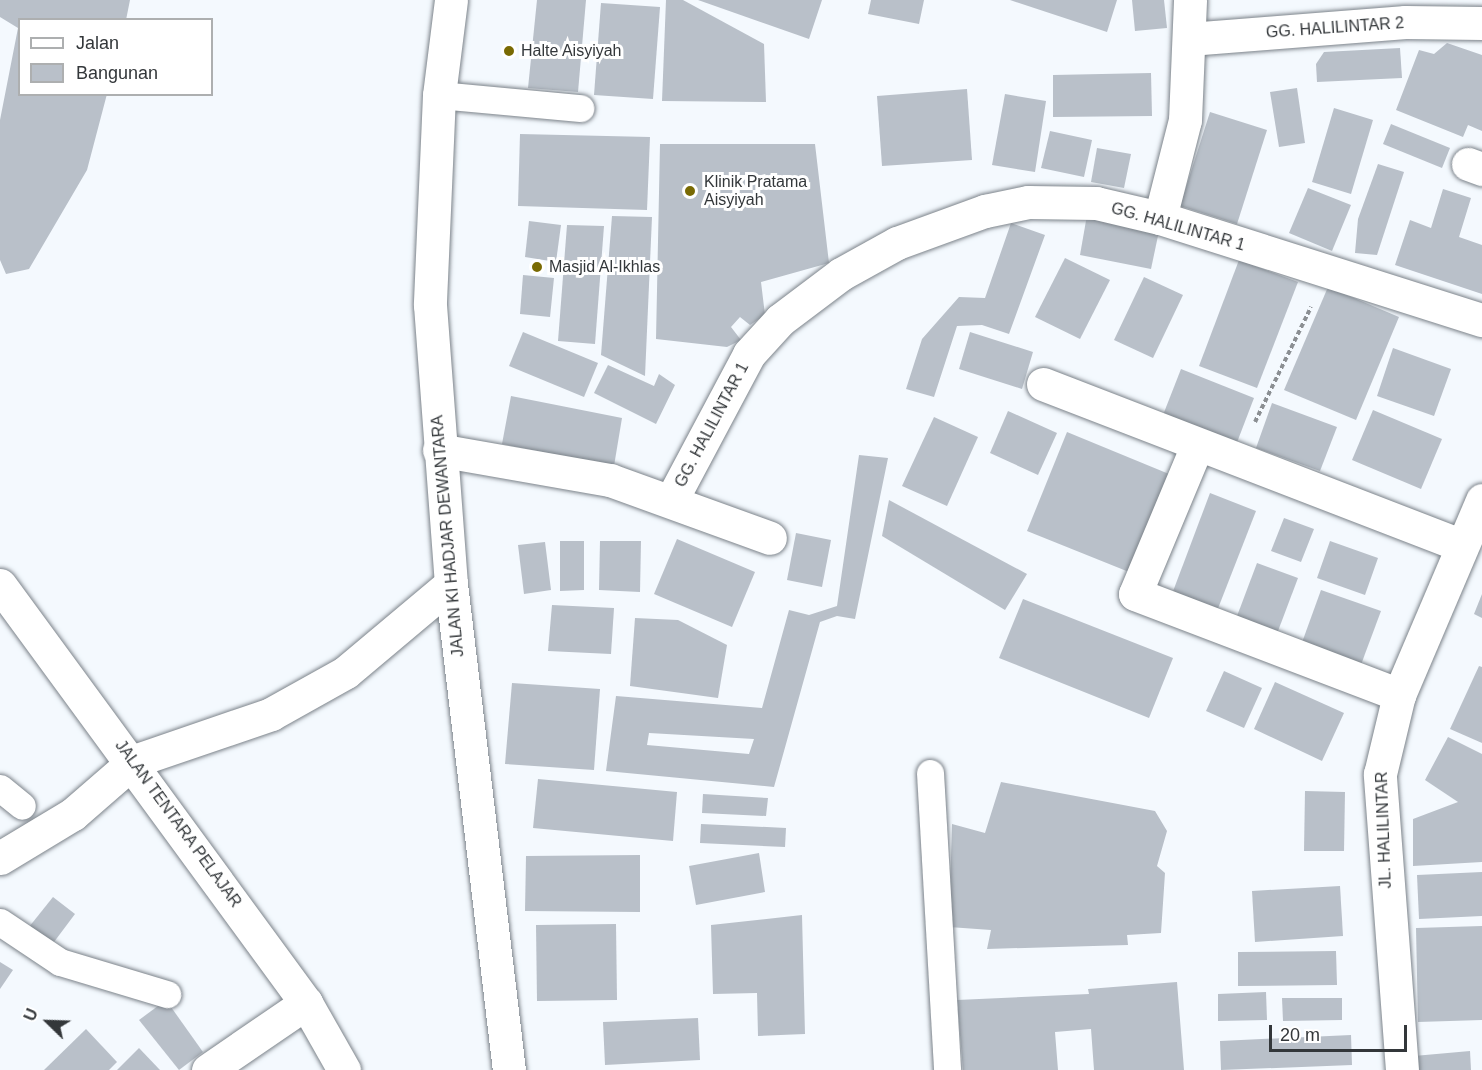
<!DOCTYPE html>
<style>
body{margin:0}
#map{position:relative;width:1482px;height:1070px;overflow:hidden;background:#f4f9fe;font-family:Helvetica,sans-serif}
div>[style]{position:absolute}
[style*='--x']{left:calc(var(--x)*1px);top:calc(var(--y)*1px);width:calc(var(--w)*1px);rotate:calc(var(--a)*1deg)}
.building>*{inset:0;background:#b9c0c9}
.path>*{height:4px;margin-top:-2px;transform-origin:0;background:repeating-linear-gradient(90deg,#8b8f93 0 4.5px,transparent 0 7.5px)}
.roads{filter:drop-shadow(0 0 2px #7c838a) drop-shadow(0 0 2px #7c838a)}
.lane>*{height:27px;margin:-13.5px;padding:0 13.5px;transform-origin:13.5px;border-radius:13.5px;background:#fff}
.street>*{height:33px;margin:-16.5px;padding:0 16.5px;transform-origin:16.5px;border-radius:16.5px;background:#fff}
.secondary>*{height:33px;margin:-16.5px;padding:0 16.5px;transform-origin:16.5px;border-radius:16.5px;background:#fff}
.dots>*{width:16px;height:16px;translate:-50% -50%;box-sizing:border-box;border:3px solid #fff;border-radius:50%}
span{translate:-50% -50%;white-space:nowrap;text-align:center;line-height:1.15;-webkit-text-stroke:6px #fff;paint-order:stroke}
.street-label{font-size:16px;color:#33373a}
.poi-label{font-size:16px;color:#33373a}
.left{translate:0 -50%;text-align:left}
.legend{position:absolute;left:18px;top:18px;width:195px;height:78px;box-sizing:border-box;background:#fff;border:2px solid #adafb0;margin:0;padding:8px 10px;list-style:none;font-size:18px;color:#33373a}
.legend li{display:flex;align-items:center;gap:12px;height:30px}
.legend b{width:30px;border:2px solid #adafb0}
.north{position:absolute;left:18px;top:992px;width:60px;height:60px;-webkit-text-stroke:4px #fff;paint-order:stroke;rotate:293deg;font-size:16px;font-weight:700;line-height:24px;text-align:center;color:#33373a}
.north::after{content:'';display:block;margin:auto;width:21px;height:27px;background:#33373a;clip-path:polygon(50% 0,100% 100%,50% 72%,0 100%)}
.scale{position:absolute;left:1269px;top:1025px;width:138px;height:27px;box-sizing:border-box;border:3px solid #33373a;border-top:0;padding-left:8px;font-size:18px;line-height:21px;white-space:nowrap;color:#33373a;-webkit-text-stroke:4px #fff;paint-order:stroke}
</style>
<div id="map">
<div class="building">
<i style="clip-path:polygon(0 0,130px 0,126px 20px,20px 20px,20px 94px,107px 94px,87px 170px,29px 269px,6px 274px,0 260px,0 120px,18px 28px,0 17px)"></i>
<i style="clip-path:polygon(537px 0,586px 0,578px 92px,528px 88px)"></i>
<i style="clip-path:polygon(666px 0,683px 0,764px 44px,766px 102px,662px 101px)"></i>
<i style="clip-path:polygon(698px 0,822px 0,809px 39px)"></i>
<i style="clip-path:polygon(871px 0,924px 0,919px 24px,868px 14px)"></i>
<i style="clip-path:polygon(1010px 0,1117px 0,1107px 32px)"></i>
<i style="clip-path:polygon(1132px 0,1164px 0,1167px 28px,1135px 31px)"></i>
<i style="clip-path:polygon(601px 3px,660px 7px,653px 99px,594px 95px)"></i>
<i style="clip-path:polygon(1447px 43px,1482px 55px,1482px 131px,1468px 125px,1463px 137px,1396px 110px,1419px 50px,1434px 54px)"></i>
<i style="clip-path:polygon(1400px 48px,1402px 78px,1317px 82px,1316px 64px,1324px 52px)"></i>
<i style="clip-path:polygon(1151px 73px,1152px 116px,1053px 117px,1053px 75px)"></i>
<i style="clip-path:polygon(1297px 88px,1305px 143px,1279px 147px,1270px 92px)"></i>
<i style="clip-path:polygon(967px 89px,972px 160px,882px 166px,877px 96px)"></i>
<i style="clip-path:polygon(1005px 94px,1046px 101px,1035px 172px,992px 165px)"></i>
<i style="clip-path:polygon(1334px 108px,1373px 120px,1351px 194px,1312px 182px)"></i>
<i style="clip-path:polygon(1210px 112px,1267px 130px,1237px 224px,1180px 206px)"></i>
<i style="clip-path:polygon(1391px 124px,1450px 148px,1442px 168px,1383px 144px)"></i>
<i style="clip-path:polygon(1050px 131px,1092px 140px,1084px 177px,1041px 168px)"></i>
<i style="clip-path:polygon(520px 134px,650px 137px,647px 210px,518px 206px)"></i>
<i style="clip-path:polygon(660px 144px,815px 144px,829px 263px,761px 282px,765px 315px,750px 325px,740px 317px,731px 327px,741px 340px,727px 347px,656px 339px)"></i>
<i style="clip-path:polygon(1097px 148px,1131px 154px,1124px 188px,1091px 182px)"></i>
<i style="clip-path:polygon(1378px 164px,1404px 172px,1377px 255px,1355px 253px,1358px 219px)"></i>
<i style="clip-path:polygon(1308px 188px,1351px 205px,1332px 251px,1289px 233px)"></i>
<i style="clip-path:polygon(1443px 189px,1471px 198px,1459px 237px,1482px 245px,1482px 294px,1395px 265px,1410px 220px,1431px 228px)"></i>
<i style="clip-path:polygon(1087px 215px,1159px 231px,1151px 269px,1080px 255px)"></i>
<i style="clip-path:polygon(612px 216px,652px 217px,645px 376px,601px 355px)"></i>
<i style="clip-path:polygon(529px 221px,561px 225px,556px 262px,525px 257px)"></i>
<i style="clip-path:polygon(1011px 223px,1045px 235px,1009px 334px,982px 325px,957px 326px,934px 397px,906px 389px,922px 339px,959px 297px,985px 298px)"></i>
<i style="clip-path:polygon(567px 225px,604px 226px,595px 344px,558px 341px)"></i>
<i style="clip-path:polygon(1065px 258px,1110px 280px,1080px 339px,1035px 317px)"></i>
<i style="clip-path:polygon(1239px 260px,1298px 282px,1257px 388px,1199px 366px)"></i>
<i style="clip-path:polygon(523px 275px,554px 278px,550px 317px,520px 314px)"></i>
<i style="clip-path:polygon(1144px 277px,1183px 295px,1153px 358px,1114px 340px)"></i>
<i style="clip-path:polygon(1328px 287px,1399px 317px,1356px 420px,1284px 390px)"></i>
<i style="clip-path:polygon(523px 332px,598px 363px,584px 397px,509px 366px)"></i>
<i style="clip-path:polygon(970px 332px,1033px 352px,1022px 389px,959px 369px)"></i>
<i style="clip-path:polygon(1393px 348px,1451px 369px,1434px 416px,1377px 396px)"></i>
<i style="clip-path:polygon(608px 365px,654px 386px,659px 374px,675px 385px,656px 424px,594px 393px)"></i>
<i style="clip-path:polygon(1181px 369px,1254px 398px,1236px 445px,1163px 415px)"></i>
<i style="clip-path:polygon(511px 396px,622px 418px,614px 466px,502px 444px)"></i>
<i style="clip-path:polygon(1272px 403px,1337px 427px,1320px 471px,1256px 448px)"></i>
<i style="clip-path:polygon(1373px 410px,1442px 439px,1421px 489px,1352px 460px)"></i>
<i style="clip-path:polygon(1008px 411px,1057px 433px,1038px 475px,990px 453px)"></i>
<i style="clip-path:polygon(934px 417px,978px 437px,947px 506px,902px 486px)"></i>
<i style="clip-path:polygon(1067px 432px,1169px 474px,1129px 572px,1027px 531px)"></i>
<i style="clip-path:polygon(evenodd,859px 455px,888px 458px,855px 619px,837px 616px,820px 622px,774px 787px,606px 771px,616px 696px,762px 708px,789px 610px,809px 615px,837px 606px,859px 455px,649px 733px,754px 739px,749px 754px,647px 745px,649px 733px)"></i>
<i style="clip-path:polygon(1210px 493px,1256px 511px,1217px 611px,1172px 594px)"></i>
<i style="clip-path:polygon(889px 500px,1027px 574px,1005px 610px,882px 536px)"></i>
<i style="clip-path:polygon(1284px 518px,1314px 529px,1301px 562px,1271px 551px)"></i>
<i style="clip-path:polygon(796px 533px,831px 540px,822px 587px,787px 580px)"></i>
<i style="clip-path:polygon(677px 539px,755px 572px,732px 627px,654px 594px)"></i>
<i style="clip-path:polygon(560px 541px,584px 541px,584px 590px,560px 591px)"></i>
<i style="clip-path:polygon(600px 541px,641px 541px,640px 592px,599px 590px)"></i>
<i style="clip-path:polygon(1330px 541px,1378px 558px,1365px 595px,1317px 578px)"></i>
<i style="clip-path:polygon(545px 542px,551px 590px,524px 594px,518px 545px)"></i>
<i style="clip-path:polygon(1257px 563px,1298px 578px,1275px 639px,1234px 624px)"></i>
<i style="clip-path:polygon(1321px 590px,1381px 611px,1359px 670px,1300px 648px)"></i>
<i style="clip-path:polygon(1482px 594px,1482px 618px,1474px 614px)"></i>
<i style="clip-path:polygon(1023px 599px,1173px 658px,1149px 718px,999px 658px)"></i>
<i style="clip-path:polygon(552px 605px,614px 608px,611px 654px,548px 651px)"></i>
<i style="clip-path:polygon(635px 618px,678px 620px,727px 645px,718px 698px,630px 686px)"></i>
<i style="clip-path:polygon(1479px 666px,1482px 667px,1482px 743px,1450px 729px)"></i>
<i style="clip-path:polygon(1224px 671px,1262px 688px,1244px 728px,1206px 711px)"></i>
<i style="clip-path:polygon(1275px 682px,1344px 713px,1322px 761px,1254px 729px)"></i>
<i style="clip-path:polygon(512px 683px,600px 689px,594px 770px,505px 764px)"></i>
<i style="clip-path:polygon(1448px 737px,1482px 754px,1482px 862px,1413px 866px,1413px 819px,1458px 802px,1425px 780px)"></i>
<i style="clip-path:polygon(538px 779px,677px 792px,673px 841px,533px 828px)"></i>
<i style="clip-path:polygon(1001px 782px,1155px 811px,1167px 831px,1157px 866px,1165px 873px,1161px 933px,1127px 935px,1128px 945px,987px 949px,991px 930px,949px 927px,952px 824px,985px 833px)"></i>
<i style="clip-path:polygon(1305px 791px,1345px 792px,1344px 851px,1304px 851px)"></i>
<i style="clip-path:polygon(703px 794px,768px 798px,766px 816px,702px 813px)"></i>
<i style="clip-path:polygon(701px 824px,786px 828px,785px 847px,700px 843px)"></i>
<i style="clip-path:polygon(759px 853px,765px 892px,696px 905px,689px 866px)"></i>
<i style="clip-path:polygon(640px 855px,640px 912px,525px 911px,526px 856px)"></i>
<i style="clip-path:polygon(1482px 872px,1482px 916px,1419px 919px,1417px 875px)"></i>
<i style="clip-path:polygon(1340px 886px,1343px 936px,1255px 942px,1252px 891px)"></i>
<i style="clip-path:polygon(53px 897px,75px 914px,48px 950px,25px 932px)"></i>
<i style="clip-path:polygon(802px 915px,805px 1034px,758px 1036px,757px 993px,713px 994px,711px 925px)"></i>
<i style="clip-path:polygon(616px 924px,617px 1000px,537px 1001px,536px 925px)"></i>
<i style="clip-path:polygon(1482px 926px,1482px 1020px,1418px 1022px,1416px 928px)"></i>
<i style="clip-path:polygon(1336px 951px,1337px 985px,1238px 986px,1238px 952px)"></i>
<i style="clip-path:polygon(0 962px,13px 970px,0 989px)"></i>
<i style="clip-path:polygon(1177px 982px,1184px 1070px,1094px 1070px,1091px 1029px,1055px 1032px,1058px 1070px,963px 1070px,957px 1000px,1089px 994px,1088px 989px)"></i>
<i style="clip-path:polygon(1266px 992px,1267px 1020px,1218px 1021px,1218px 994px)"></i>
<i style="clip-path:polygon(1282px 998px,1342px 998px,1342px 1020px,1283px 1021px)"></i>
<i style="clip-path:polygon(166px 1000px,203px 1052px,179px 1070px,139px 1020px)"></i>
<i style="clip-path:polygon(698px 1018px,700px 1060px,605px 1065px,603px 1022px)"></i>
<i style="clip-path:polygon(86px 1029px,117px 1062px,109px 1070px,44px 1070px)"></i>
<i style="clip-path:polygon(1351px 1035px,1352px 1065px,1221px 1070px,1220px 1041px)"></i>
<i style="clip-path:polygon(139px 1048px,160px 1070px,117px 1070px)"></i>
<i style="clip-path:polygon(1470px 1051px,1471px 1070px,1415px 1070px,1414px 1056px)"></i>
</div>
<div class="path">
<i style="--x:1255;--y:422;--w:128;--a:-64"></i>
</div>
<div class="roads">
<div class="lane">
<i style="--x:439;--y:95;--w:142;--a:5.3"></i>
<i style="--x:930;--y:773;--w:297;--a:86.7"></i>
<i style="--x:0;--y:788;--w:28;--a:39"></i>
<i style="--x:0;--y:922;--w:72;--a:33.7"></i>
<i style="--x:60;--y:962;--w:112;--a:16.7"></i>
</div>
<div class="street">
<i style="--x:1189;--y:39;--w:217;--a:-4.5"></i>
<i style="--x:1405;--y:22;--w:77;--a:0.7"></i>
<i style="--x:1468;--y:164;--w:15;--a:20"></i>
<i style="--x:1160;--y:218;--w:101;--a:-75.7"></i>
<i style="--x:1185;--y:120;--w:120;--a:-87.6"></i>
<i style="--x:1043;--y:384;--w:449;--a:21.1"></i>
<i style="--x:1196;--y:448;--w:158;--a:112.7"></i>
<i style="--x:1135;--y:594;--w:283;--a:20.9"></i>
<i style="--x:439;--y:450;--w:174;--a:10"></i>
<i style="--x:610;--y:480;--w:170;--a:19.9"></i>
<i style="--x:672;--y:499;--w:164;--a:-62"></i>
<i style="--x:749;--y:354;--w:46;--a:-47.6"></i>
<i style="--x:780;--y:320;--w:76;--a:-37"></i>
<i style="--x:841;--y:274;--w:64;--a:-29"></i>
<i style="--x:897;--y:243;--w:94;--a:-20"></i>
<i style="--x:985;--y:211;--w:44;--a:-11.8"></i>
<i style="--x:1028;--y:202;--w:68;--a:0.8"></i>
<i style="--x:1096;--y:203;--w:66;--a:13.2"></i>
<i style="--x:1160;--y:218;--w:338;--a:17.6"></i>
<i style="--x:0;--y:858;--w:85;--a:-31.1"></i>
<i style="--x:73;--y:814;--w:81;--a:-41"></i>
<i style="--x:208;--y:1070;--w:119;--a:-34.4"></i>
<i style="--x:1402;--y:1070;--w:297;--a:-94.3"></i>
<i style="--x:1380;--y:774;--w:81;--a:-76.5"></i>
<i style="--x:1399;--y:695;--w:212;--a:-66.9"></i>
</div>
<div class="secondary">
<i style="--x:451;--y:0;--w:96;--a:97.2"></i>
<i style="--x:439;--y:95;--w:210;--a:92.5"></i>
<i style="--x:430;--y:305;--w:280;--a:85.7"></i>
<i style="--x:451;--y:584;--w:489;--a:83.2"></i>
<i style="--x:0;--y:585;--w:518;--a:53.79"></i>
<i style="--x:306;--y:1003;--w:77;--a:60.4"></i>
<i style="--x:134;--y:761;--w:145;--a:-18.9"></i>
<i style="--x:271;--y:714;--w:86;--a:-29.2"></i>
<i style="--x:346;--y:672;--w:137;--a:-40"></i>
</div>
</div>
<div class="dots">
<i style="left:509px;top:51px;background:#796a03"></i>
<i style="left:690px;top:191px;background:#796a03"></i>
<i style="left:537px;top:267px;background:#796a03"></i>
</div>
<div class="street-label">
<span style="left:1335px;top:28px;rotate:-4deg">GG. HALILINTAR 2</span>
<span style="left:1178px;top:227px;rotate:16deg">GG. HALILINTAR 1</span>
<span style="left:712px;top:425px;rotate:-62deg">GG. HALILINTAR 1</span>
<span style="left:448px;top:536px;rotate:-95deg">JALAN KI HADJAR DEWANTARA</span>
<span style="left:178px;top:824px;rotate:54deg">JALAN TENTARA PELAJAR</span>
<span style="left:1384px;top:830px;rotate:-92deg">JL. HALILINTAR</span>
</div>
<div class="poi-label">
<span class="left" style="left:521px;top:51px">Halte Aisyiyah</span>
<span class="left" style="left:704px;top:191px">Klinik Pratama<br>Aisyiyah</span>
<span class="left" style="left:549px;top:267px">Masjid Al-Ikhlas</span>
</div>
<ul class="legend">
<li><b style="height:8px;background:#fff"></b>Jalan</li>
<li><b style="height:16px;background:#b9c0c9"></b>Bangunan</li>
</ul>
<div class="north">U</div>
<div class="scale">20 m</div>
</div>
